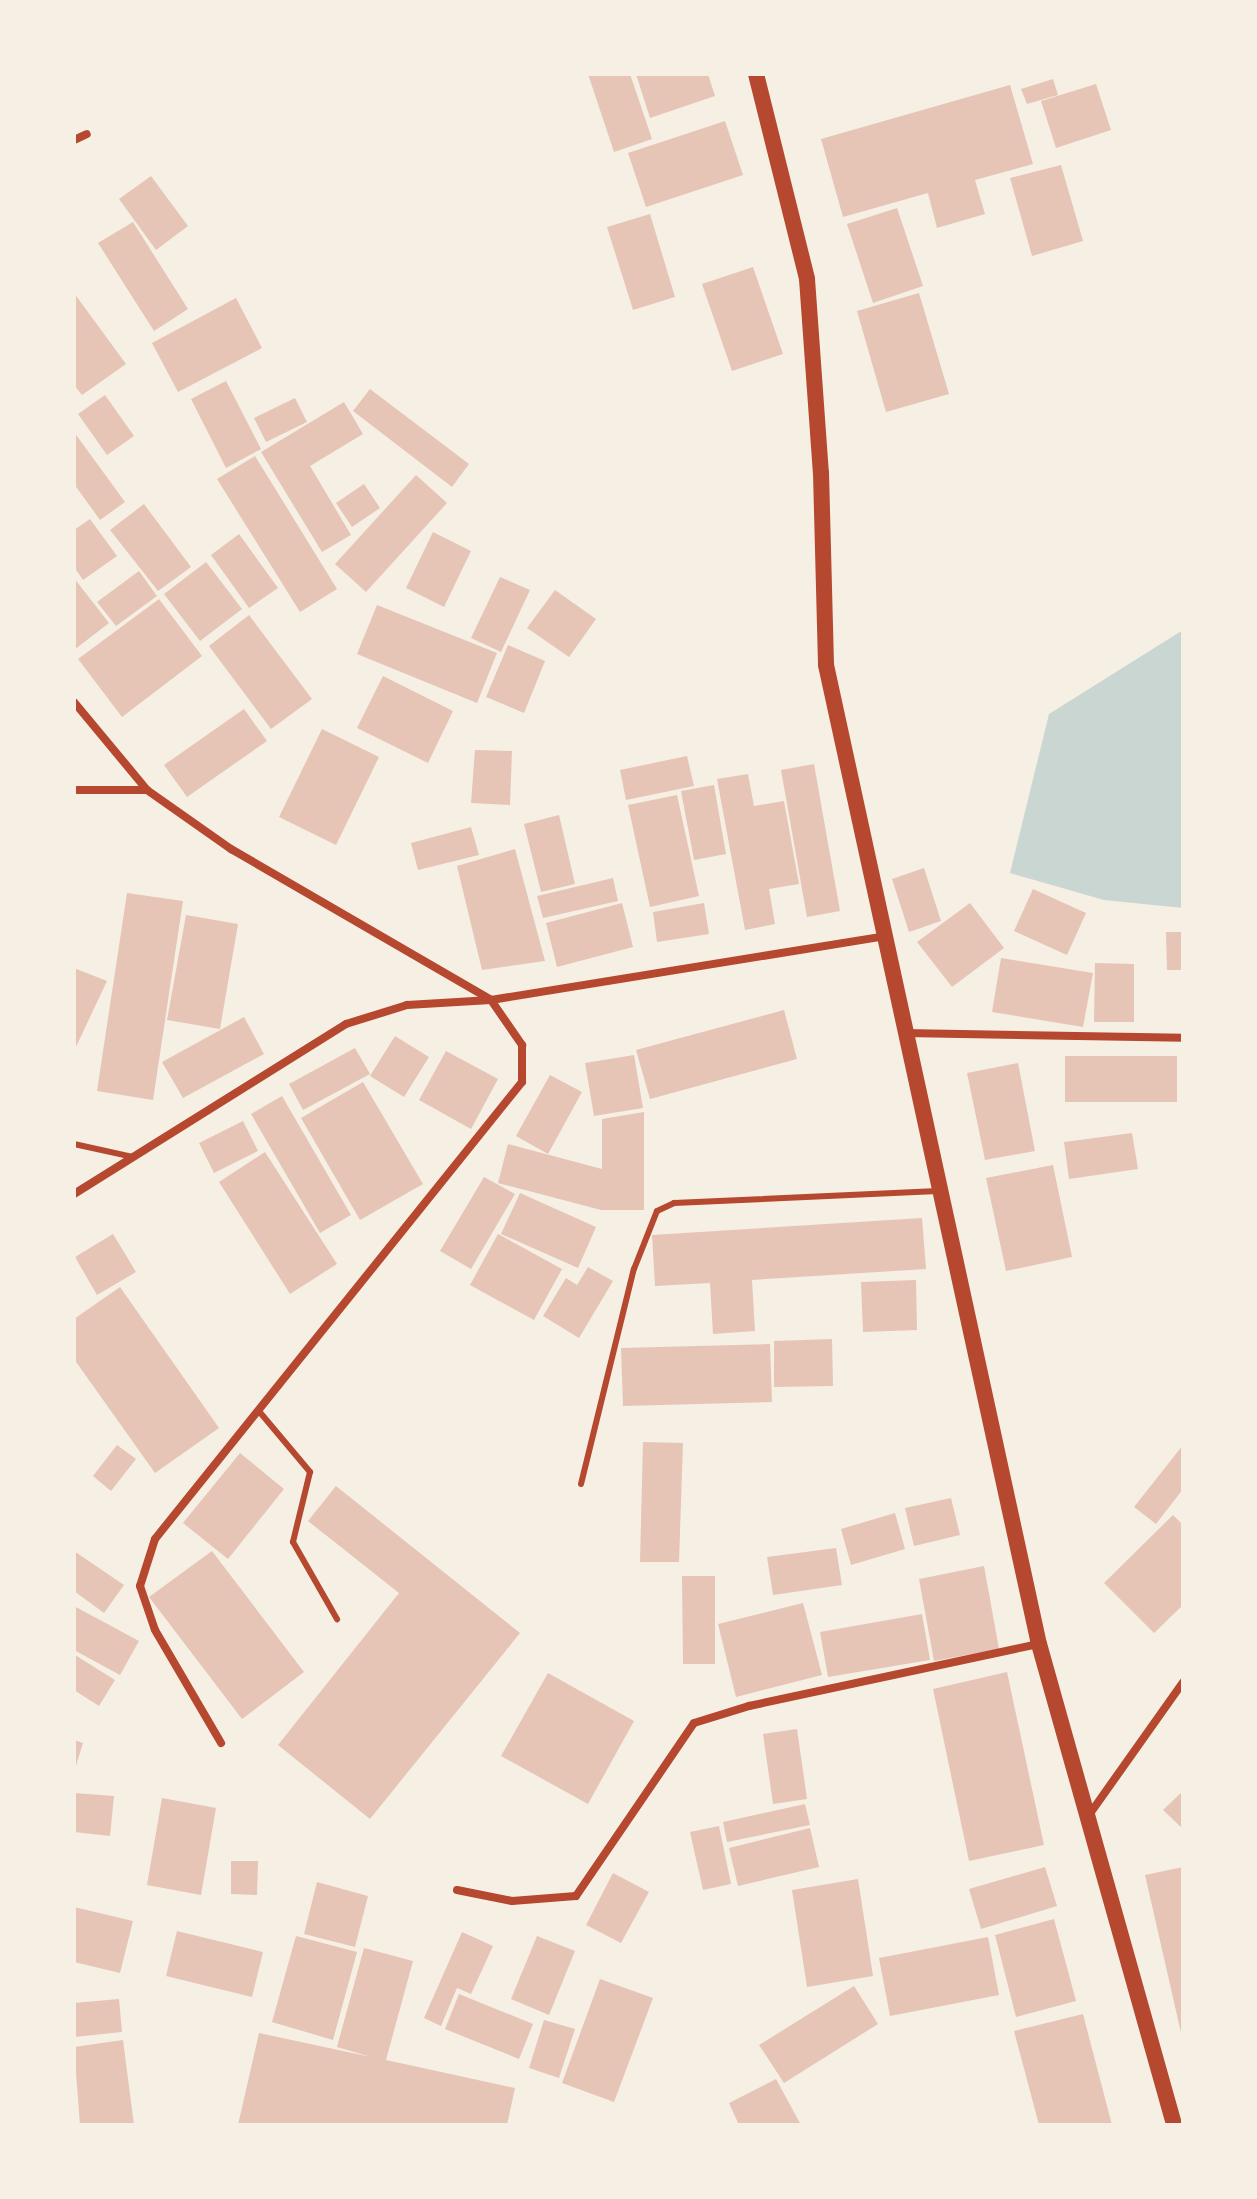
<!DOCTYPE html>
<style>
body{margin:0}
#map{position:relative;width:1257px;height:2199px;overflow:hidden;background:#f6efe4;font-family:"Fira Sans",sans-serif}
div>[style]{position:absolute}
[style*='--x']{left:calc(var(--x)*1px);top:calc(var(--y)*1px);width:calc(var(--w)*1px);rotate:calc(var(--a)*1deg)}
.water>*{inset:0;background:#c9d6d2}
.building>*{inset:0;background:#e6c5b7}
.service>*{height:6px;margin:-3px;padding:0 3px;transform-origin:3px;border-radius:3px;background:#b5482f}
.minor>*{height:8px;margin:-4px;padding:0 4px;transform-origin:4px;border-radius:4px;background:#b5482f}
.secondary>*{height:16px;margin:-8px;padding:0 8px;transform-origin:8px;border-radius:8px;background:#b5482f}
span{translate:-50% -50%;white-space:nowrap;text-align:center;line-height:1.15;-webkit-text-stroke:8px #f6efe4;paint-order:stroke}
.frame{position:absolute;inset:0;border:76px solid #f6efe4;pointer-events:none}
</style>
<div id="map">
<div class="water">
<i style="clip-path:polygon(1183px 630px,1183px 908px,1104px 900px,1010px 873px,1049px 714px)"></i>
</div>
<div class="building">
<i style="clip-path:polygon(588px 74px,630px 74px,652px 139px,614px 152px)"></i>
<i style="clip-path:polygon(636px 74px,708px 74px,715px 96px,650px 118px)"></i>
<i style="clip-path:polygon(1053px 79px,1058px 95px,1027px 104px,1021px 89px)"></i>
<i style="clip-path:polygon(1096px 84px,1111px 130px,1056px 148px,1041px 101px)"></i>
<i style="clip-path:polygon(1010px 85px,1033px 164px,975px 180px,985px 214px,937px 228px,928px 193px,843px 217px,821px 139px)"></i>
<i style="clip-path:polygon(725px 121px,743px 175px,646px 207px,628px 153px)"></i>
<i style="clip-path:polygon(1061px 165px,1083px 241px,1032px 256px,1010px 178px)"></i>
<i style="clip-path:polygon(151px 176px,188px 226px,156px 250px,119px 199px)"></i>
<i style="clip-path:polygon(897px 208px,923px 286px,873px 303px,847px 224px)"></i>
<i style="clip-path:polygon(650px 214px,675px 297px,633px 310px,607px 227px)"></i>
<i style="clip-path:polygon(133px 222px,188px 309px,154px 331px,98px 243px)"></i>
<i style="clip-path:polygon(753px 267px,783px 354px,732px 371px,702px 284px)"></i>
<i style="clip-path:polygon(74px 293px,126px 364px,82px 395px,74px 385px)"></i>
<i style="clip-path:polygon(919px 293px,949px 394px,886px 412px,857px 311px)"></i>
<i style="clip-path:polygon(236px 298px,262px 348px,178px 392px,152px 343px)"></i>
<i style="clip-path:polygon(226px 381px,261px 449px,226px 468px,191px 399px)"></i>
<i style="clip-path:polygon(370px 389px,469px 464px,452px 487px,353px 411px)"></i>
<i style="clip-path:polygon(105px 395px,134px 436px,107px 455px,78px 414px)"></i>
<i style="clip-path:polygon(295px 398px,307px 422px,266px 442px,254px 418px)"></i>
<i style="clip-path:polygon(344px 402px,363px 434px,310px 466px,351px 535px,322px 552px,261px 452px)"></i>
<i style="clip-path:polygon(74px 432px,125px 502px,100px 520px,74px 484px)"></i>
<i style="clip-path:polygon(255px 456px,337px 589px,300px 612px,217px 479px)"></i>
<i style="clip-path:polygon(416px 475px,447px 503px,366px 592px,335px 564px)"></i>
<i style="clip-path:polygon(364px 484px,380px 508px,352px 527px,336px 503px)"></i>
<i style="clip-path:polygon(144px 504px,191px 567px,158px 591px,110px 530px)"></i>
<i style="clip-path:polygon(90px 519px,117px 556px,83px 580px,74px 567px,74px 530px)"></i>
<i style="clip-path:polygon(433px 532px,471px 551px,444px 607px,406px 588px)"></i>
<i style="clip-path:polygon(239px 534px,278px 588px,249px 608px,211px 555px)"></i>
<i style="clip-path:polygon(206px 562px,242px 609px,200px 641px,164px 594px)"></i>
<i style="clip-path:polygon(139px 571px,157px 596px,116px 626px,97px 602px)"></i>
<i style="clip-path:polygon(500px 577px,530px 590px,501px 652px,471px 638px)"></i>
<i style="clip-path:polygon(74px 578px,109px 623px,74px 650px)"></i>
<i style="clip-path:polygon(555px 590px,596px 619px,569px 657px,527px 628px)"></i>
<i style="clip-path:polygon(159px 599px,202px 656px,122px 717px,78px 659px)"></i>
<i style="clip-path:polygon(377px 605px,497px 653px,477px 703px,357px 654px)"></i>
<i style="clip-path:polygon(249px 615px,312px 699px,271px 729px,209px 646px)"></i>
<i style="clip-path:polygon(508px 645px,545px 661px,524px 713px,486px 697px)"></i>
<i style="clip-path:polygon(383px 676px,453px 711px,428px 763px,357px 728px)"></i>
<i style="clip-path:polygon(244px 709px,267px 741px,187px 797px,164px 765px)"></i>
<i style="clip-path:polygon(322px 729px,379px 757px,336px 845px,279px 817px)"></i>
<i style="clip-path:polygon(475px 750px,512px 751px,510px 805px,471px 803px)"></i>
<i style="clip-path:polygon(687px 756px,694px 786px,626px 800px,620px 770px)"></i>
<i style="clip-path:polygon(814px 764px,840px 911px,807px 917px,781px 770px)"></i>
<i style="clip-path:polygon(748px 774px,754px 806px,784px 801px,799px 884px,769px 889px,775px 924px,745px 930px,717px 779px)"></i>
<i style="clip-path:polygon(714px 785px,726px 854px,694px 860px,681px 791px)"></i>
<i style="clip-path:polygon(677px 795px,699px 896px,650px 907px,628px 805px)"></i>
<i style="clip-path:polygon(559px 815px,575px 884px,541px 892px,524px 824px)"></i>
<i style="clip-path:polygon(471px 827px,479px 855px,418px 870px,411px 843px)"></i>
<i style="clip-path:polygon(515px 849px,545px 961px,482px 970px,457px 866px)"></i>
<i style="clip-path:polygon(924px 868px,941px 921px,909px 932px,892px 879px)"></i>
<i style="clip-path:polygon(613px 878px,618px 901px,543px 918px,537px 896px)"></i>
<i style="clip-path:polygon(1033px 889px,1086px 913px,1067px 955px,1014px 931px)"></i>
<i style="clip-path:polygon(127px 893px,183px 901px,153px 1100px,97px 1091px)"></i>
<i style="clip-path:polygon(622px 903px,633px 947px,557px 967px,546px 923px)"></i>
<i style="clip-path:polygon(704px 903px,709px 934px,657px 942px,653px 912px)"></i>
<i style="clip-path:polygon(970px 903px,1004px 948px,952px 987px,917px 942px)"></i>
<i style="clip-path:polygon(186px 915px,238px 924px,220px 1029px,167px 1020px)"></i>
<i style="clip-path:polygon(1166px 932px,1183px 932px,1183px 970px,1167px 970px)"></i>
<i style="clip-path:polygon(1001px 958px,1093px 973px,1083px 1027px,992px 1012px)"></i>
<i style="clip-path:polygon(1095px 963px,1134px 964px,1134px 1022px,1094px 1022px)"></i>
<i style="clip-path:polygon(74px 968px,107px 981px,74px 1051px)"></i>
<i style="clip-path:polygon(784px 1010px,797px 1059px,650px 1099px,636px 1050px)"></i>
<i style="clip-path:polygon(244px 1017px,264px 1054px,183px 1098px,162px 1062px)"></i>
<i style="clip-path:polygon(395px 1036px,429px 1057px,404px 1097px,370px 1076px)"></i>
<i style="clip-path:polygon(355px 1048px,370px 1074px,303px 1110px,289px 1084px)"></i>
<i style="clip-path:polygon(446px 1051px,498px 1079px,471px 1129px,419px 1100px)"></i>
<i style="clip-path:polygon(634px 1055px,643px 1108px,594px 1116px,585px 1063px)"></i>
<i style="clip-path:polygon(1065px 1056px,1177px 1056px,1177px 1102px,1065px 1102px)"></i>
<i style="clip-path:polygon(1018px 1063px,1035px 1151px,985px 1160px,967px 1073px)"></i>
<i style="clip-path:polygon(550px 1075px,582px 1092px,548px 1154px,516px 1136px)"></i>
<i style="clip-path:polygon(363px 1082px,423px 1184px,360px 1220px,301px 1118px)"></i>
<i style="clip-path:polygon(282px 1096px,351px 1215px,320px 1233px,251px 1114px)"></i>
<i style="clip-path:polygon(644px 1112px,644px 1210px,601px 1210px,498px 1183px,508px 1144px,602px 1169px,602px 1119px)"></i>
<i style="clip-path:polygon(243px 1121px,258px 1151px,214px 1173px,199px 1143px)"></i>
<i style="clip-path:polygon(1132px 1133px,1138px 1169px,1069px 1179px,1064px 1142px)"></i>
<i style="clip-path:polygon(265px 1152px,337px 1264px,290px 1294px,219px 1182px)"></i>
<i style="clip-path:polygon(1053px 1165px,1072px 1257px,1006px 1271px,986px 1178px)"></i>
<i style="clip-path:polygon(484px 1177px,515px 1194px,471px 1269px,440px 1251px)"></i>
<i style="clip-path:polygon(520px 1193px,596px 1227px,578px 1268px,501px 1234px)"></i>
<i style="clip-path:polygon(922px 1218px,926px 1269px,752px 1280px,755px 1331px,713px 1334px,710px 1283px,655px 1286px,652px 1235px)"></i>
<i style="clip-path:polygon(113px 1234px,136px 1272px,97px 1295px,75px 1257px)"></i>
<i style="clip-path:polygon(498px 1234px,562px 1269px,534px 1320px,470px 1285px)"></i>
<i style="clip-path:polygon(588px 1267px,613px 1281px,579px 1338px,543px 1316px,566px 1278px,577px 1285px)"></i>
<i style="clip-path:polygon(916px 1280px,917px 1330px,863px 1332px,861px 1282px)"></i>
<i style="clip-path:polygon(120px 1287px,219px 1428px,155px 1473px,74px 1359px,74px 1319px)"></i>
<i style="clip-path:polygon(832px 1339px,833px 1386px,774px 1387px,774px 1341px)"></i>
<i style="clip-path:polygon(770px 1344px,772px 1402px,623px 1406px,621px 1348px)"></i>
<i style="clip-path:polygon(643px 1442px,683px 1443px,679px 1562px,640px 1562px)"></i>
<i style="clip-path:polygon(117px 1445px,136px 1459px,111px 1491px,93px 1476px)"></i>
<i style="clip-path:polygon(1183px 1445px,1183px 1489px,1156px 1524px,1134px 1507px)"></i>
<i style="clip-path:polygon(240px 1453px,284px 1489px,228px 1559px,183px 1523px)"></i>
<i style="clip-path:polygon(336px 1486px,520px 1633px,370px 1819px,278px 1745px,399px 1593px,308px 1521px)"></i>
<i style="clip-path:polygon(951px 1498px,960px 1535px,914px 1546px,905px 1508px)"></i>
<i style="clip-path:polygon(895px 1513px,905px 1549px,851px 1565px,841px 1529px)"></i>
<i style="clip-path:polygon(1173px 1515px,1183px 1525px,1183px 1605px,1154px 1633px,1104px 1583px)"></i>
<i style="clip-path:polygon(836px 1548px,842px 1585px,773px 1595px,767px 1557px)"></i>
<i style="clip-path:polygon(74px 1551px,124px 1585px,104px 1613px,74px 1591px)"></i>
<i style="clip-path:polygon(212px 1551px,304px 1672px,242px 1719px,149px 1597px)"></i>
<i style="clip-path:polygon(984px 1566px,999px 1649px,934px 1661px,919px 1579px)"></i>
<i style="clip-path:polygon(682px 1576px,715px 1576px,715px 1664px,683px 1664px)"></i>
<i style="clip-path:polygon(803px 1603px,822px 1675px,736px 1697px,718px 1624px)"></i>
<i style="clip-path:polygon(74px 1606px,139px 1641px,120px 1675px,74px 1650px)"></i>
<i style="clip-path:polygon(922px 1614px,930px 1660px,828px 1677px,820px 1632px)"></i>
<i style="clip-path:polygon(75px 1655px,115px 1680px,99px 1706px,74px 1690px)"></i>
<i style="clip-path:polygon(1007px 1672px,1044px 1845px,969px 1861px,933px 1689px)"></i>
<i style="clip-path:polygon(548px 1673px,634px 1721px,588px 1804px,501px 1756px)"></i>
<i style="clip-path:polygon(797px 1729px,807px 1799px,773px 1804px,763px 1734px)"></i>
<i style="clip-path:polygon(74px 1740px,83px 1743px,75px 1769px,74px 1769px)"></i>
<i style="clip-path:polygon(1183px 1791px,1183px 1829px,1163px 1810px)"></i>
<i style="clip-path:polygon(74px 1793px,114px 1796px,110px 1836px,74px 1832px)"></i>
<i style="clip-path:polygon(162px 1798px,216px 1808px,201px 1895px,147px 1885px)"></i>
<i style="clip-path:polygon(805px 1804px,810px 1825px,727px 1842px,723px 1822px)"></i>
<i style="clip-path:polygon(719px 1826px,731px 1884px,703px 1890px,690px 1832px)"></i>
<i style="clip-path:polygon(810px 1828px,819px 1867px,738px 1886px,729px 1848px)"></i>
<i style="clip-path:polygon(231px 1861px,258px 1861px,257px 1895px,231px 1894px)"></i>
<i style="clip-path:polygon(1045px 1867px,1057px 1906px,981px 1929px,969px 1889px)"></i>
<i style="clip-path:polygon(1183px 1867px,1183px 2037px,1182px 2037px,1145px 1875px)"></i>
<i style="clip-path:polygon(613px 1873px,649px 1892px,621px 1943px,586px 1925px)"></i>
<i style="clip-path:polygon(858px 1879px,873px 1976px,807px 1987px,792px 1890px)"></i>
<i style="clip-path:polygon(317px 1882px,368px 1896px,355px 1947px,304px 1934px)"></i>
<i style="clip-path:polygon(74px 1907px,133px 1921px,120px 1973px,74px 1962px)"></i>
<i style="clip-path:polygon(1054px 1919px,1076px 2001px,1016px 2017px,995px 1935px)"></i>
<i style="clip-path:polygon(177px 1931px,263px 1952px,252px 1997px,166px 1976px)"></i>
<i style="clip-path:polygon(462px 1932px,493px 1946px,471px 1994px,457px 1988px,441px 2026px,424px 2018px)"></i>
<i style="clip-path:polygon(296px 1936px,357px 1952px,333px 2040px,272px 2022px)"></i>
<i style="clip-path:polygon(537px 1936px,575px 1951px,549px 2015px,511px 1999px)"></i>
<i style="clip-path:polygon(988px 1937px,999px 1995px,890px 2016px,879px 1958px)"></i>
<i style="clip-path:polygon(364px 1948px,413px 1961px,386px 2060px,515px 2088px,507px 2125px,238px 2125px,259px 2033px,371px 2057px,337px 2047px)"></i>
<i style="clip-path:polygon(600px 1979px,653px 1998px,614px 2102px,562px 2083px)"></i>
<i style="clip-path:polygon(854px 1986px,878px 2024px,784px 2083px,759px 2045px)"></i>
<i style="clip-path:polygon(459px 1994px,533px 2024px,519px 2059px,445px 2029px)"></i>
<i style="clip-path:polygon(119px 1999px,122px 2032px,74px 2037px,74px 2003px)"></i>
<i style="clip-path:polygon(1083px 2014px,1112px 2125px,1039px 2125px,1014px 2031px)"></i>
<i style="clip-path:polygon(544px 2020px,575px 2029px,559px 2078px,529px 2068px)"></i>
<i style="clip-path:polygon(123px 2040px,134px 2125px,80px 2125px,74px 2047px)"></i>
<i style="clip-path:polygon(776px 2079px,801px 2125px,739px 2125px,729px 2103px)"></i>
</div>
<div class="service">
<i style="--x:74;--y:1144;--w:60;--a:12.4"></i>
<i style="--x:258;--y:1410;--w:81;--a:50"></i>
<i style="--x:310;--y:1472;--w:72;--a:103.7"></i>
<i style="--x:293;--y:1542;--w:89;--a:60.3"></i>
<i style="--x:581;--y:1484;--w:221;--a:-76.2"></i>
<i style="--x:634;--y:1269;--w:62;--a:-68.4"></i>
<i style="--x:657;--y:1211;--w:19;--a:-25"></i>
<i style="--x:674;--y:1203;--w:264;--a:-2.6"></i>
</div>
<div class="minor">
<i style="--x:74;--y:140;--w:14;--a:-25"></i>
<i style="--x:74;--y:702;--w:114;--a:50.3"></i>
<i style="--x:147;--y:790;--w:103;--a:35.1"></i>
<i style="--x:231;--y:849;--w:301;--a:30.1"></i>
<i style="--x:491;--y:1000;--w:55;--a:55.4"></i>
<i style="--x:522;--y:1045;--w:37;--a:90"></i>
<i style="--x:522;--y:1082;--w:586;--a:128.77"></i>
<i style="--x:155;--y:1539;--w:49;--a:107.7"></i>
<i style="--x:140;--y:1586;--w:46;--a:71.2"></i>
<i style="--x:155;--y:1630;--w:131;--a:59.7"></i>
<i style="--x:74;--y:790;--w:73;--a:0"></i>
<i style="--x:904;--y:1033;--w:279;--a:1"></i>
<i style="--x:74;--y:1194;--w:321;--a:-32"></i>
<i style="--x:346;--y:1024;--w:64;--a:-17.3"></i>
<i style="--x:407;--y:1005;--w:84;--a:-3.4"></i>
<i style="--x:491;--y:1000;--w:398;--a:-9.2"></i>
<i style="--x:1089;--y:1815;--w:163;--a:-54.7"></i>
<i style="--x:457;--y:1890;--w:56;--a:11.3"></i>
<i style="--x:512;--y:1901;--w:64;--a:-4.5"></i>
<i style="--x:576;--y:1896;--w:209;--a:-55.7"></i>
<i style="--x:694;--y:1723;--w:58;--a:-17.2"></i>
<i style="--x:749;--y:1706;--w:297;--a:-12.1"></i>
</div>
<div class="secondary">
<i style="--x:756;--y:74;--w:211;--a:76"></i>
<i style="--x:807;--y:279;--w:195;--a:85.9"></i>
<i style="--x:821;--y:473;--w:192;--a:88.5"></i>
<i style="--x:826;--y:665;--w:1002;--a:77.73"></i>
<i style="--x:1039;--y:1644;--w:500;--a:74.3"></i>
</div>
<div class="frame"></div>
</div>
